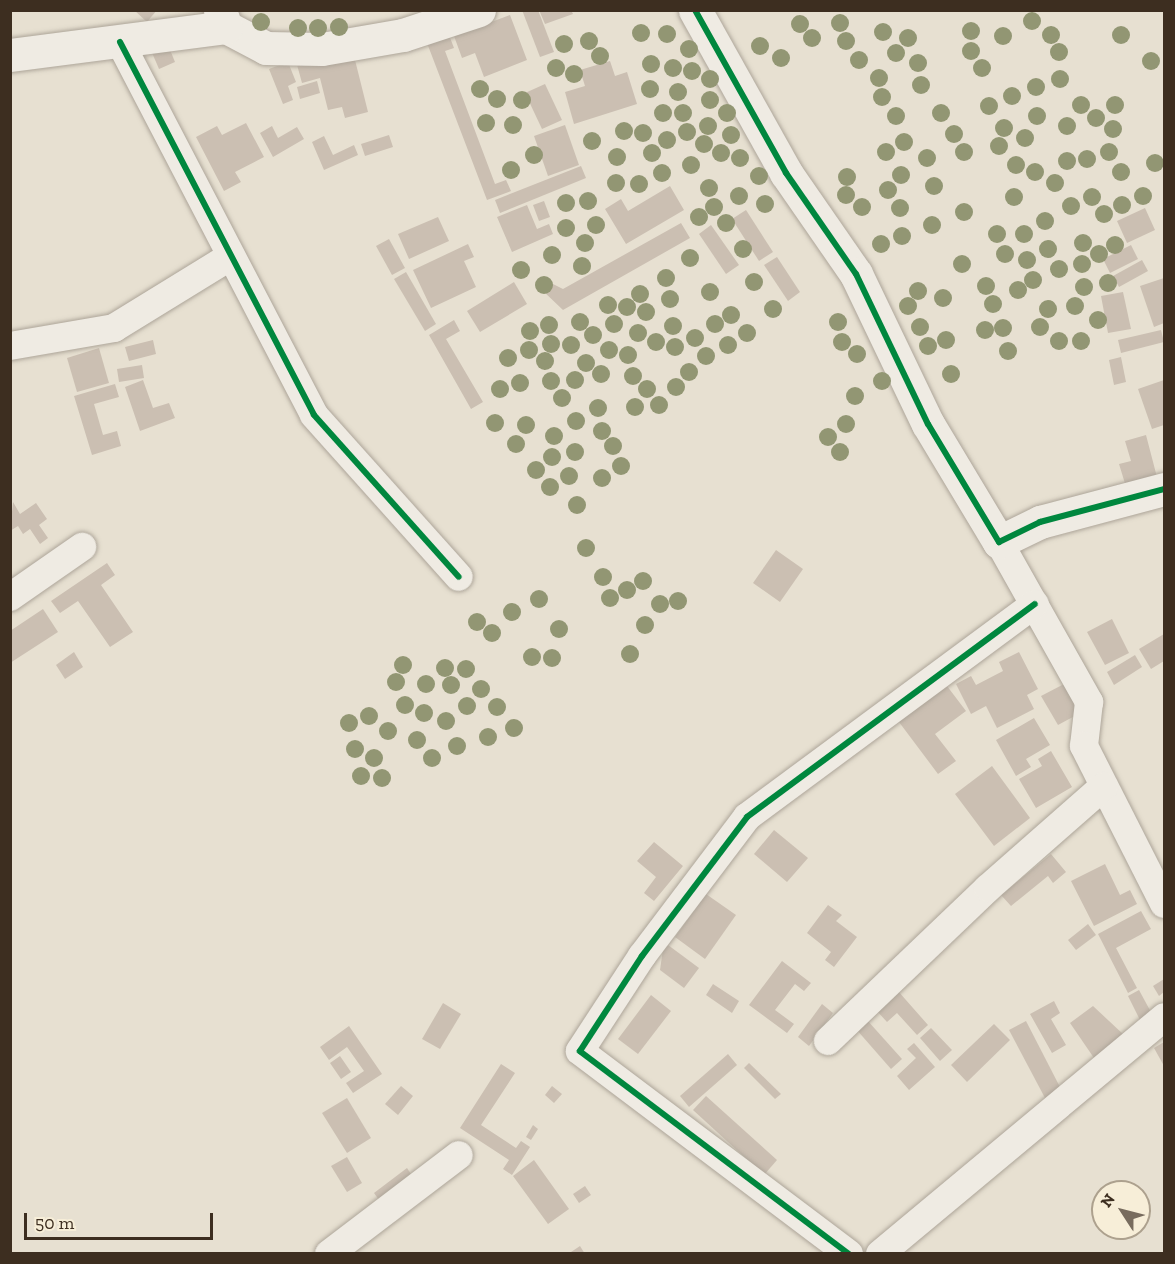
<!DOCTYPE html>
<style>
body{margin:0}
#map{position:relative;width:1175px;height:1264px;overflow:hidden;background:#e7e0d1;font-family:"Zilla Slab",serif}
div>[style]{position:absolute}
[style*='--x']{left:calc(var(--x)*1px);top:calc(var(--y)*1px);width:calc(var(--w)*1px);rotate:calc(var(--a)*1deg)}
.building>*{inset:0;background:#cbbfb2}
.roads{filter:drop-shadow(0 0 2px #ada599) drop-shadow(0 0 2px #ada599)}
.minor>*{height:28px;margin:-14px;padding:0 14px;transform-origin:14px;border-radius:14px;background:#efebe3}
.tertiary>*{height:33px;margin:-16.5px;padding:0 16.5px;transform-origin:16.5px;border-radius:16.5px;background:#efebe3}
.cycleway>*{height:6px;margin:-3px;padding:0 3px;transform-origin:3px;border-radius:3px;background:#00873e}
.trees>*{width:18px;height:18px;margin:-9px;border-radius:50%;background:#929673}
span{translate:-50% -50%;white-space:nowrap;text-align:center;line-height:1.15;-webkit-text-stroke:6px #f7eed8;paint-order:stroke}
.frame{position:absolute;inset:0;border:12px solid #3d2e20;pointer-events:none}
.north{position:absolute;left:1091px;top:1180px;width:60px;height:60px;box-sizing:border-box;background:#f7eed8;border:2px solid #ada18e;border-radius:50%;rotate:306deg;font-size:16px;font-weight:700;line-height:24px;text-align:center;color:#3d2e20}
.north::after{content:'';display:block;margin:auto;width:21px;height:27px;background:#786c5e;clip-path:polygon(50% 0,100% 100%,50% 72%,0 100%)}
.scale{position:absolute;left:24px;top:1213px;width:189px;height:27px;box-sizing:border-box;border:3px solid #3d2e20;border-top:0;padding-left:8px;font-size:18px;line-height:21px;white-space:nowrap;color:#3d2e20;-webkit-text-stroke:4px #f7eed8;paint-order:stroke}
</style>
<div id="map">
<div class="building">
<i style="clip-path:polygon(134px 10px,157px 10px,147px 22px)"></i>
<i style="clip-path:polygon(522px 10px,538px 10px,554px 52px,540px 57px)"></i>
<i style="clip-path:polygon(539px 10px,571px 10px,573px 14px,545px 24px)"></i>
<i style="clip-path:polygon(510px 15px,527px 60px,484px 77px,475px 53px,462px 58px,454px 36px)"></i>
<i style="clip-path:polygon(449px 35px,454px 48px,445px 51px,495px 184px,506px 180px,511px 191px,487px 200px,427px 43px)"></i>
<i style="clip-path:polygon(166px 40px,175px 62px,159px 69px,150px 48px)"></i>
<i style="clip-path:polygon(352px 48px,368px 112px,345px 118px,342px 107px,328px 110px,320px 78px,302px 83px,296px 61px)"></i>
<i style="clip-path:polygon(610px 61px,615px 76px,627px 72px,637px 104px,574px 124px,565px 92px,585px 86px,580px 70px)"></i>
<i style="clip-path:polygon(288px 62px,296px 82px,288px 86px,293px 100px,283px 104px,269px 69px)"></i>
<i style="clip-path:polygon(317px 81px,320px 93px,300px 99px,297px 87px)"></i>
<i style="clip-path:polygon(545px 84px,562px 120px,542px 129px,525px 93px)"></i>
<i style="clip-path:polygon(246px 123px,264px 157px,235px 172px,241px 182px,224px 191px,196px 137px,217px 126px,222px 135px)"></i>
<i style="clip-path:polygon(565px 125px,579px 165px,548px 176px,534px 136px)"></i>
<i style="clip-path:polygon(272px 126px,278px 138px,297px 127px,304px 139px,273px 157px,260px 133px)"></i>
<i style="clip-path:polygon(389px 135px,393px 147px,365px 156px,361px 144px)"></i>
<i style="clip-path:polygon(324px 136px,333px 155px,354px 145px,358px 155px,324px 170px,312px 142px)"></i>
<i style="clip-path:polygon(581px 166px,586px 178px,500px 213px,495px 200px)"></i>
<i style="clip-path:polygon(670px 186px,684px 210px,626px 244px,605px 209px,621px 199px,628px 211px)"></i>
<i style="clip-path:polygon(544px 201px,550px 217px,539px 221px,533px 205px)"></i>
<i style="clip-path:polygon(527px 205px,537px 229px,549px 224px,553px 234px,512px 252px,497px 217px)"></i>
<i style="clip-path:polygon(1145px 208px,1155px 230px,1127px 243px,1117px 221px)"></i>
<i style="clip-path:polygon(746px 210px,773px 252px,759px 261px,732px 219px)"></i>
<i style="clip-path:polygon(438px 217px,449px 241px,409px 259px,398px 234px)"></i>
<i style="clip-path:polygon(681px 223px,690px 238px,563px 310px,542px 290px,553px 284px,563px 289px)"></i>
<i style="clip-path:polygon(711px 225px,739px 265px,726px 274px,699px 234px)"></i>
<i style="clip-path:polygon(389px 239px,405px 268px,392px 275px,376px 246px)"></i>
<i style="clip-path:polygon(468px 244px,474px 257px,464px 261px,476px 287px,431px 308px,413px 270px)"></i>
<i style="clip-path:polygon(1131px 245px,1138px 259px,1110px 273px,1103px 259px)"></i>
<i style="clip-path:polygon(777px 257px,800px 292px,788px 301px,764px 265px)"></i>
<i style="clip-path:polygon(1142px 260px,1148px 271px,1119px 287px,1113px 276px)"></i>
<i style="clip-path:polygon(406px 272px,436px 324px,425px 331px,394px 279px)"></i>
<i style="clip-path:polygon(1164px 278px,1164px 323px,1154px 327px,1140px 286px)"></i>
<i style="clip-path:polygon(514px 282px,527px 304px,480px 332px,467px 311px)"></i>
<i style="clip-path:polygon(1123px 292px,1131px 329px,1108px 333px,1101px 296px)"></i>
<i style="clip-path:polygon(454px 320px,460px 331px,446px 339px,483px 402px,471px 409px,429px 335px)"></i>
<i style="clip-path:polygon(1161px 330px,1164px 342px,1121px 353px,1118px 340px)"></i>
<i style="clip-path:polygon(153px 340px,156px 354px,129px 361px,125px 347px)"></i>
<i style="clip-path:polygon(99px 348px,109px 383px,77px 392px,67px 358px)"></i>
<i style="clip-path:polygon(1121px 357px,1126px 382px,1114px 385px,1109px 360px)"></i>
<i style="clip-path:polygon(142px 365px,144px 378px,119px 382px,117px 369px)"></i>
<i style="clip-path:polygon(143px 380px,153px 408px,169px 403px,175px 418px,140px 431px,125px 387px)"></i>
<i style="clip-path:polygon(1164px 380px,1164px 425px,1152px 429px,1138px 389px)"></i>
<i style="clip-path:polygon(115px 384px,119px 397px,94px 404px,103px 435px,117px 431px,121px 446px,92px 455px,74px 396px)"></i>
<i style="clip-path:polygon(1146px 435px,1158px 481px,1127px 490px,1119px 464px,1131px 461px,1125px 441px)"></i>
<i style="clip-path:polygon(13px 502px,20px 514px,36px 503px,47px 519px,39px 525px,48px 538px,40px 544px,30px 529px,23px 534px,18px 526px,10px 531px)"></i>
<i style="clip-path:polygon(776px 550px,803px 569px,780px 602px,753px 583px)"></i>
<i style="clip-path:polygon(107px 563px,115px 575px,101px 585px,133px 632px,110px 647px,78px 601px,60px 613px,51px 601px)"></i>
<i style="clip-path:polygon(43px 609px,58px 632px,10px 663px,10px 631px)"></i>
<i style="clip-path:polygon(1112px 619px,1129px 653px,1105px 665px,1087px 632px)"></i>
<i style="clip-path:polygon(1164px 634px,1164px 661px,1151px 669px,1139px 649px)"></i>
<i style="clip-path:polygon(74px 652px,83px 667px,65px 679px,56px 665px)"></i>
<i style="clip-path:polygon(1019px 652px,1038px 689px,1027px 695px,1034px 709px,997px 728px,986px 706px,971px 714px,956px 684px,971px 676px,976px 685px,1003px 671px,999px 662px)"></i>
<i style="clip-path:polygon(1135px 655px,1142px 667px,1114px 685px,1107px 672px)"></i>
<i style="clip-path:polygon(1066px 683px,1082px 712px,1058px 725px,1041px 696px)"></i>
<i style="clip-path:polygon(947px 686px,966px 711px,935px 734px,956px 761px,938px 774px,899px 722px)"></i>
<i style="clip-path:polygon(1034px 718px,1050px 745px,1026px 759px,1031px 767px,1016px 776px,996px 740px)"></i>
<i style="clip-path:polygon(1051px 751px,1072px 787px,1036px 808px,1019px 779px,1042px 766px,1038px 759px)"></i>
<i style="clip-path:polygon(992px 766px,1030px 818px,994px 846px,955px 794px)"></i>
<i style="clip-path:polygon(774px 830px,808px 858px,787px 882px,754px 854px)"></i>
<i style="clip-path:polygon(654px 842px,683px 866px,654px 901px,644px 893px,656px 877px,637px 861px)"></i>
<i style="clip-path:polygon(1051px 854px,1066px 872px,1053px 883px,1048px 876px,1011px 906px,1001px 895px)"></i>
<i style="clip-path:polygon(1105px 864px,1120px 895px,1130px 890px,1137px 904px,1094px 926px,1071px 881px)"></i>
<i style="clip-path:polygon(706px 894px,736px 915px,705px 959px,675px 937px)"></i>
<i style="clip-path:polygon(828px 905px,842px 915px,836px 921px,857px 937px,834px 967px,825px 960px,831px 952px,807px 933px)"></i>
<i style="clip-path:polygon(1141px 911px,1151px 929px,1116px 948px,1137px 988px,1128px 993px,1098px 934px)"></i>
<i style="clip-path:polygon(1088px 924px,1096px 935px,1076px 950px,1068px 940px)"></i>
<i style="clip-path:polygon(664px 942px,699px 968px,684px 988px,660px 970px)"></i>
<i style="clip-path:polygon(782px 961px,811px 983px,804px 991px,795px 984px,775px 1010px,794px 1024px,787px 1033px,749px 1005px)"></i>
<i style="clip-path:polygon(1164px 979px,1164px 992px,1159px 996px,1153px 986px)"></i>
<i style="clip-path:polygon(713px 984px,739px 1001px,732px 1013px,706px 995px)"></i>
<i style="clip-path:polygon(1139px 990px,1152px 1014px,1140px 1020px,1128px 996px)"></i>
<i style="clip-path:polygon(898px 991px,928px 1025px,917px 1035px,897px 1013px,887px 1022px,876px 1010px)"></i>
<i style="clip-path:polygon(651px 995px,671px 1011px,638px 1054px,618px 1039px)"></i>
<i style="clip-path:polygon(1054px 1001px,1060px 1013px,1051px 1019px,1066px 1045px,1052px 1053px,1030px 1014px)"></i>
<i style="clip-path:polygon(443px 1003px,461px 1014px,440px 1049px,422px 1039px)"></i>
<i style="clip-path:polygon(822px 1004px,833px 1013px,809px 1046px,798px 1037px)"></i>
<i style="clip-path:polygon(1093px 1006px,1124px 1035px,1094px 1058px,1070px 1023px)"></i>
<i style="clip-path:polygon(867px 1020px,902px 1059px,891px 1069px,856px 1029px)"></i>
<i style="clip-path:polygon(1026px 1021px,1061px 1089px,1045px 1098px,1009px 1030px)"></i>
<i style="clip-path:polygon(994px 1024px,1010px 1040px,967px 1082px,951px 1065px)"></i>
<i style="clip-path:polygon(349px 1026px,382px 1074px,353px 1093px,346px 1083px,364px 1071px,347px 1047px,329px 1060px,320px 1047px)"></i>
<i style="clip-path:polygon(931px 1028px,952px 1050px,940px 1061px,920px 1038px)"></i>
<i style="clip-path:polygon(1164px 1042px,1164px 1066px,1154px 1048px)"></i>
<i style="clip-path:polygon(914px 1043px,935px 1067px,909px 1090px,897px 1076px,916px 1058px,907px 1049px)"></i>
<i style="clip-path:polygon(728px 1054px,737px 1065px,689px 1107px,680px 1096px)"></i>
<i style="clip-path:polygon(340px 1056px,351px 1072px,341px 1079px,330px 1063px)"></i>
<i style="clip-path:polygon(749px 1063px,781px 1094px,775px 1099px,744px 1068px)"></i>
<i style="clip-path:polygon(501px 1064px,515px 1073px,481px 1125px,516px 1148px,521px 1141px,530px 1147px,512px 1175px,503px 1169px,509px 1160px,460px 1128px)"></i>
<i style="clip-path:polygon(401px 1086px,413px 1096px,398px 1115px,385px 1104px)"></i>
<i style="clip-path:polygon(552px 1086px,562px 1094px,554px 1103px,545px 1095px)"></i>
<i style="clip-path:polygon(706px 1096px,777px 1160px,764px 1175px,693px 1110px)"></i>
<i style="clip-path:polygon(347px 1098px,371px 1138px,347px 1153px,322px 1113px)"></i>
<i style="clip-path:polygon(533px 1125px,538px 1129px,531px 1140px,526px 1137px)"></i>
<i style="clip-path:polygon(347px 1157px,362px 1183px,347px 1192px,331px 1166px)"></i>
<i style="clip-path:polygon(534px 1160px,569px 1209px,548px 1224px,513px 1176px)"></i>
<i style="clip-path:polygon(407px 1168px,415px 1180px,382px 1204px,374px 1193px)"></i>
<i style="clip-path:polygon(585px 1186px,591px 1195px,579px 1203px,573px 1194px)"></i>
<i style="clip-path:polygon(580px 1246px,585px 1254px,568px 1254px)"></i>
</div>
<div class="roads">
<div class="minor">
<i style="--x:120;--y:42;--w:420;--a:62.5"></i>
<i style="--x:314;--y:415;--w:217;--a:48.2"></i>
<i style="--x:10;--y:346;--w:106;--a:-9.8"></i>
<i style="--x:114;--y:328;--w:137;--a:-31.6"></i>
<i style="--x:999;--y:542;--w:184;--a:60.6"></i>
<i style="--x:1089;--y:702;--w:44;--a:96.5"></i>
<i style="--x:1084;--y:746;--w:177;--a:63.1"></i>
<i style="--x:10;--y:597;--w:88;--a:-34.8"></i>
<i style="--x:828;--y:1041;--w:221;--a:-43.7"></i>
<i style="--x:988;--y:888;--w:154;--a:-41.3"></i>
<i style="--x:329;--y:1254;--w:163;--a:-37.3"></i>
<i style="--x:849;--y:1254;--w:337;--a:-143"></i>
<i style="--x:580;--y:1051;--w:113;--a:-56.9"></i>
<i style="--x:642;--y:956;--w:174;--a:-52.9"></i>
<i style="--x:747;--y:817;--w:358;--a:-36.5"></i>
<i style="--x:880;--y:1254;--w:370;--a:-39.8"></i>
</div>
<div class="tertiary">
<i style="--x:220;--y:10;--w:18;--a:71"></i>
<i style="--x:226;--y:27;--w:45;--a:27.7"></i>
<i style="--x:266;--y:48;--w:56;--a:1"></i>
<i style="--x:322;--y:49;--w:82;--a:-9.8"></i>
<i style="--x:403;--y:35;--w:80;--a:-18.2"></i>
<i style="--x:695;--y:10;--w:187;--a:60.8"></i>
<i style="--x:786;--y:173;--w:123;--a:55.3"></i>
<i style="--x:856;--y:274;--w:166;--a:64.4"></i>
<i style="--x:928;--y:424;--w:138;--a:59"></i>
<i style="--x:999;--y:542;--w:46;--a:-26"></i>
<i style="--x:1040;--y:522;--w:128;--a:-14.9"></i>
<i style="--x:10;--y:55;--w:218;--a:-7.4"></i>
</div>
</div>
<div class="cycleway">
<i style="--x:695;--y:10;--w:187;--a:60.8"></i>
<i style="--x:786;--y:173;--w:123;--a:55.3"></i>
<i style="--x:856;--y:274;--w:166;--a:64.4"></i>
<i style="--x:928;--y:424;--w:138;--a:59"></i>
<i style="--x:999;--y:542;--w:46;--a:-26"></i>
<i style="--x:1040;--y:522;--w:128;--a:-14.9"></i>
<i style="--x:120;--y:42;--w:420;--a:62.5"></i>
<i style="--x:314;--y:415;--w:217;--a:48.2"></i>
<i style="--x:849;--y:1254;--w:337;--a:-143"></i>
<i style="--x:580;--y:1051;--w:113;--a:-56.9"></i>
<i style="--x:642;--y:956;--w:174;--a:-52.9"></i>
<i style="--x:747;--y:817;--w:358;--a:-36.5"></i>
</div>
<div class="trees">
<i style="left:1032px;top:21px"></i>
<i style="left:261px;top:22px"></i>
<i style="left:840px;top:23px"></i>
<i style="left:800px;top:24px"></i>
<i style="left:339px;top:27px"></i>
<i style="left:298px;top:28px"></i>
<i style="left:318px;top:28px"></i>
<i style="left:971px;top:31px"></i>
<i style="left:883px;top:32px"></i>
<i style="left:641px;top:33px"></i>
<i style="left:667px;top:34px"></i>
<i style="left:1051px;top:35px"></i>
<i style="left:1121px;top:35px"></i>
<i style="left:1003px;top:36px"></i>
<i style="left:812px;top:38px"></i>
<i style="left:908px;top:38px"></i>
<i style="left:589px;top:41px"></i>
<i style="left:846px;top:41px"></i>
<i style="left:564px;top:44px"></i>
<i style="left:760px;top:46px"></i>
<i style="left:689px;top:49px"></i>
<i style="left:971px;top:51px"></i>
<i style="left:1059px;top:52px"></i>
<i style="left:896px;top:53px"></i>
<i style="left:600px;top:56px"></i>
<i style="left:781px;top:58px"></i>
<i style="left:859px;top:60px"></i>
<i style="left:1151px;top:61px"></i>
<i style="left:918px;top:63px"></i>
<i style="left:651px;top:64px"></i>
<i style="left:556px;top:68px"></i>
<i style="left:673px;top:68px"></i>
<i style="left:982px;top:68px"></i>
<i style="left:692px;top:71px"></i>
<i style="left:574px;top:74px"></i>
<i style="left:879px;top:78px"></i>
<i style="left:710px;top:79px"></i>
<i style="left:1060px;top:79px"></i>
<i style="left:921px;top:85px"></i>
<i style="left:1036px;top:87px"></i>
<i style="left:480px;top:89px"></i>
<i style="left:650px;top:89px"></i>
<i style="left:678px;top:92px"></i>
<i style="left:1012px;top:96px"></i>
<i style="left:882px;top:97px"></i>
<i style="left:497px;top:99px"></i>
<i style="left:522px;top:100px"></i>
<i style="left:710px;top:100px"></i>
<i style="left:1081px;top:105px"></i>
<i style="left:1115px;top:105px"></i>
<i style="left:989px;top:106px"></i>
<i style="left:663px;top:113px"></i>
<i style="left:683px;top:113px"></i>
<i style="left:727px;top:113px"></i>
<i style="left:941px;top:113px"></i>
<i style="left:896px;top:116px"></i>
<i style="left:1037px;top:116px"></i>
<i style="left:1096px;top:118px"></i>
<i style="left:486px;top:123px"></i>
<i style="left:513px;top:125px"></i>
<i style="left:708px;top:126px"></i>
<i style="left:1067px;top:126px"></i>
<i style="left:1004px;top:128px"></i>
<i style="left:1113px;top:129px"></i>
<i style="left:624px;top:131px"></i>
<i style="left:687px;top:132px"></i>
<i style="left:643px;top:133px"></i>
<i style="left:954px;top:134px"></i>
<i style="left:731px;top:135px"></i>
<i style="left:1025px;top:138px"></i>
<i style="left:667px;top:140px"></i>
<i style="left:592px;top:141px"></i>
<i style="left:904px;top:142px"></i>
<i style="left:704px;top:144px"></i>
<i style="left:999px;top:146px"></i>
<i style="left:886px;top:152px"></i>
<i style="left:964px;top:152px"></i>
<i style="left:1109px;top:152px"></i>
<i style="left:652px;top:153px"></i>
<i style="left:721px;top:153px"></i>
<i style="left:534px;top:155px"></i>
<i style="left:617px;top:157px"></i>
<i style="left:740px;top:158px"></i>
<i style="left:927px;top:158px"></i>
<i style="left:1087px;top:159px"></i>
<i style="left:1067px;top:161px"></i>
<i style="left:1155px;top:163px"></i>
<i style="left:691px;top:165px"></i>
<i style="left:1016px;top:165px"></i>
<i style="left:511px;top:170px"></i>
<i style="left:1035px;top:172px"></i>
<i style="left:1121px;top:172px"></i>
<i style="left:662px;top:173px"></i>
<i style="left:901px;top:175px"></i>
<i style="left:759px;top:176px"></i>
<i style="left:847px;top:177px"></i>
<i style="left:616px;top:183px"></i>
<i style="left:1055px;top:183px"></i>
<i style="left:639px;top:184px"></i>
<i style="left:934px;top:186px"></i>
<i style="left:709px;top:188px"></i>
<i style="left:888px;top:190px"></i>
<i style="left:846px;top:195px"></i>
<i style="left:739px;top:196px"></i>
<i style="left:1143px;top:196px"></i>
<i style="left:1014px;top:197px"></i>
<i style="left:1092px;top:197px"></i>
<i style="left:588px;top:201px"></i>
<i style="left:566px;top:203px"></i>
<i style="left:765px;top:204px"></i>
<i style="left:1122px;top:205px"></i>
<i style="left:1071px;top:206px"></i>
<i style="left:714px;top:207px"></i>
<i style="left:862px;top:207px"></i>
<i style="left:900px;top:208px"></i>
<i style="left:964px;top:212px"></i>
<i style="left:1104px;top:214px"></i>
<i style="left:699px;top:217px"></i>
<i style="left:1045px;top:221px"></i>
<i style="left:726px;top:223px"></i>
<i style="left:596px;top:225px"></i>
<i style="left:932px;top:225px"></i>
<i style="left:566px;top:228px"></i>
<i style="left:997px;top:234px"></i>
<i style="left:1024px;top:234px"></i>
<i style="left:902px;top:236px"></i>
<i style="left:585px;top:243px"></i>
<i style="left:1083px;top:243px"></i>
<i style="left:881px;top:244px"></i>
<i style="left:1115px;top:245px"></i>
<i style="left:743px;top:249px"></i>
<i style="left:1048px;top:249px"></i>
<i style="left:1005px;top:254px"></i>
<i style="left:1099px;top:254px"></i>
<i style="left:552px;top:255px"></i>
<i style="left:690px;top:258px"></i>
<i style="left:1027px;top:260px"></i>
<i style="left:962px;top:264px"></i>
<i style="left:1082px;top:264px"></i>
<i style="left:582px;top:266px"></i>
<i style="left:1059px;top:269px"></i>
<i style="left:521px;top:270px"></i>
<i style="left:666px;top:278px"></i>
<i style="left:1033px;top:280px"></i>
<i style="left:754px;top:282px"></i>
<i style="left:1108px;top:283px"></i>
<i style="left:544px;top:285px"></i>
<i style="left:986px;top:286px"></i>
<i style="left:1084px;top:287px"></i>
<i style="left:1018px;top:290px"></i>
<i style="left:918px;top:291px"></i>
<i style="left:710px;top:292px"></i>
<i style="left:640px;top:294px"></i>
<i style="left:943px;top:298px"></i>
<i style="left:670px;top:299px"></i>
<i style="left:993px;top:304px"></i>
<i style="left:608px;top:305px"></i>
<i style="left:908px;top:306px"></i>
<i style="left:1075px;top:306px"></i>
<i style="left:627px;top:307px"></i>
<i style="left:773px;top:309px"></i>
<i style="left:1048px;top:309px"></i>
<i style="left:646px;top:312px"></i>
<i style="left:731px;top:315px"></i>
<i style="left:1098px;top:320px"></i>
<i style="left:580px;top:322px"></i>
<i style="left:838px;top:322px"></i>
<i style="left:614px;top:324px"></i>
<i style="left:715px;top:324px"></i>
<i style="left:549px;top:325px"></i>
<i style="left:673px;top:326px"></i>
<i style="left:920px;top:327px"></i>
<i style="left:1040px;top:327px"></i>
<i style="left:1003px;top:328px"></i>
<i style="left:985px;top:330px"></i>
<i style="left:530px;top:331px"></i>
<i style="left:638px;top:333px"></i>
<i style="left:747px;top:333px"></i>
<i style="left:593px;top:335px"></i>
<i style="left:695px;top:338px"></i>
<i style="left:946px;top:340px"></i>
<i style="left:1059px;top:341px"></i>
<i style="left:1081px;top:341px"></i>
<i style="left:656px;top:342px"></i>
<i style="left:842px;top:342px"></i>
<i style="left:551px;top:344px"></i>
<i style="left:571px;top:345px"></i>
<i style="left:728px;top:345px"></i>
<i style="left:928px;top:346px"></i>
<i style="left:675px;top:347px"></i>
<i style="left:529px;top:350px"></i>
<i style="left:609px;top:350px"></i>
<i style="left:1008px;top:351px"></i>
<i style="left:857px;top:354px"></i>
<i style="left:628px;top:355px"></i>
<i style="left:706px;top:356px"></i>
<i style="left:508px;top:358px"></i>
<i style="left:545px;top:361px"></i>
<i style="left:586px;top:363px"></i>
<i style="left:689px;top:372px"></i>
<i style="left:601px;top:374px"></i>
<i style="left:951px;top:374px"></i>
<i style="left:633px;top:376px"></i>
<i style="left:575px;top:380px"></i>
<i style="left:551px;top:381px"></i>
<i style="left:882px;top:381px"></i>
<i style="left:520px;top:383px"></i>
<i style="left:676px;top:387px"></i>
<i style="left:500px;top:389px"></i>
<i style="left:647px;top:389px"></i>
<i style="left:855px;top:396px"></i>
<i style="left:562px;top:398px"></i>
<i style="left:659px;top:405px"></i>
<i style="left:635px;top:407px"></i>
<i style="left:598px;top:408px"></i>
<i style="left:576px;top:421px"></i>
<i style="left:495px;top:423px"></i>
<i style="left:846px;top:424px"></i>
<i style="left:526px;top:425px"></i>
<i style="left:602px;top:431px"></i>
<i style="left:554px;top:436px"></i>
<i style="left:828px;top:437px"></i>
<i style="left:516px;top:444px"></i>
<i style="left:613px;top:446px"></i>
<i style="left:575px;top:452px"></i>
<i style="left:840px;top:452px"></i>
<i style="left:552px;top:457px"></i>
<i style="left:621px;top:466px"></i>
<i style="left:536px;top:470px"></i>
<i style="left:569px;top:476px"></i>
<i style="left:602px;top:478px"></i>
<i style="left:550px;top:487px"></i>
<i style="left:577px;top:505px"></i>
<i style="left:586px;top:548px"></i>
<i style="left:603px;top:577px"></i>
<i style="left:643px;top:581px"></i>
<i style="left:627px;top:590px"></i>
<i style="left:610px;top:598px"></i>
<i style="left:539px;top:599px"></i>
<i style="left:678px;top:601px"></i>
<i style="left:660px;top:604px"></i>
<i style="left:512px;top:612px"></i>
<i style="left:477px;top:622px"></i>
<i style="left:645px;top:625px"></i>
<i style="left:559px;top:629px"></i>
<i style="left:492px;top:633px"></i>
<i style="left:630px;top:654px"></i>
<i style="left:532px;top:657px"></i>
<i style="left:552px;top:658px"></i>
<i style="left:403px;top:665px"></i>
<i style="left:445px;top:668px"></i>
<i style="left:466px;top:669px"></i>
<i style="left:396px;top:682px"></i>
<i style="left:426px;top:684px"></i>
<i style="left:451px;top:685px"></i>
<i style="left:481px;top:689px"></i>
<i style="left:405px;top:705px"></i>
<i style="left:467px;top:706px"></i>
<i style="left:497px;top:707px"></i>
<i style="left:424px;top:713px"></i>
<i style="left:369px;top:716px"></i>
<i style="left:446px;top:721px"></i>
<i style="left:349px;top:723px"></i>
<i style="left:514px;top:728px"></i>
<i style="left:388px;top:731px"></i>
<i style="left:488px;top:737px"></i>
<i style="left:417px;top:740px"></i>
<i style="left:457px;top:746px"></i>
<i style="left:355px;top:749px"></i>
<i style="left:374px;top:758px"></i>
<i style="left:432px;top:758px"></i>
<i style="left:361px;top:776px"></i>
<i style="left:382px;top:778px"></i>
</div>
<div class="frame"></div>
<div class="north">N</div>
<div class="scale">50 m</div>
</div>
